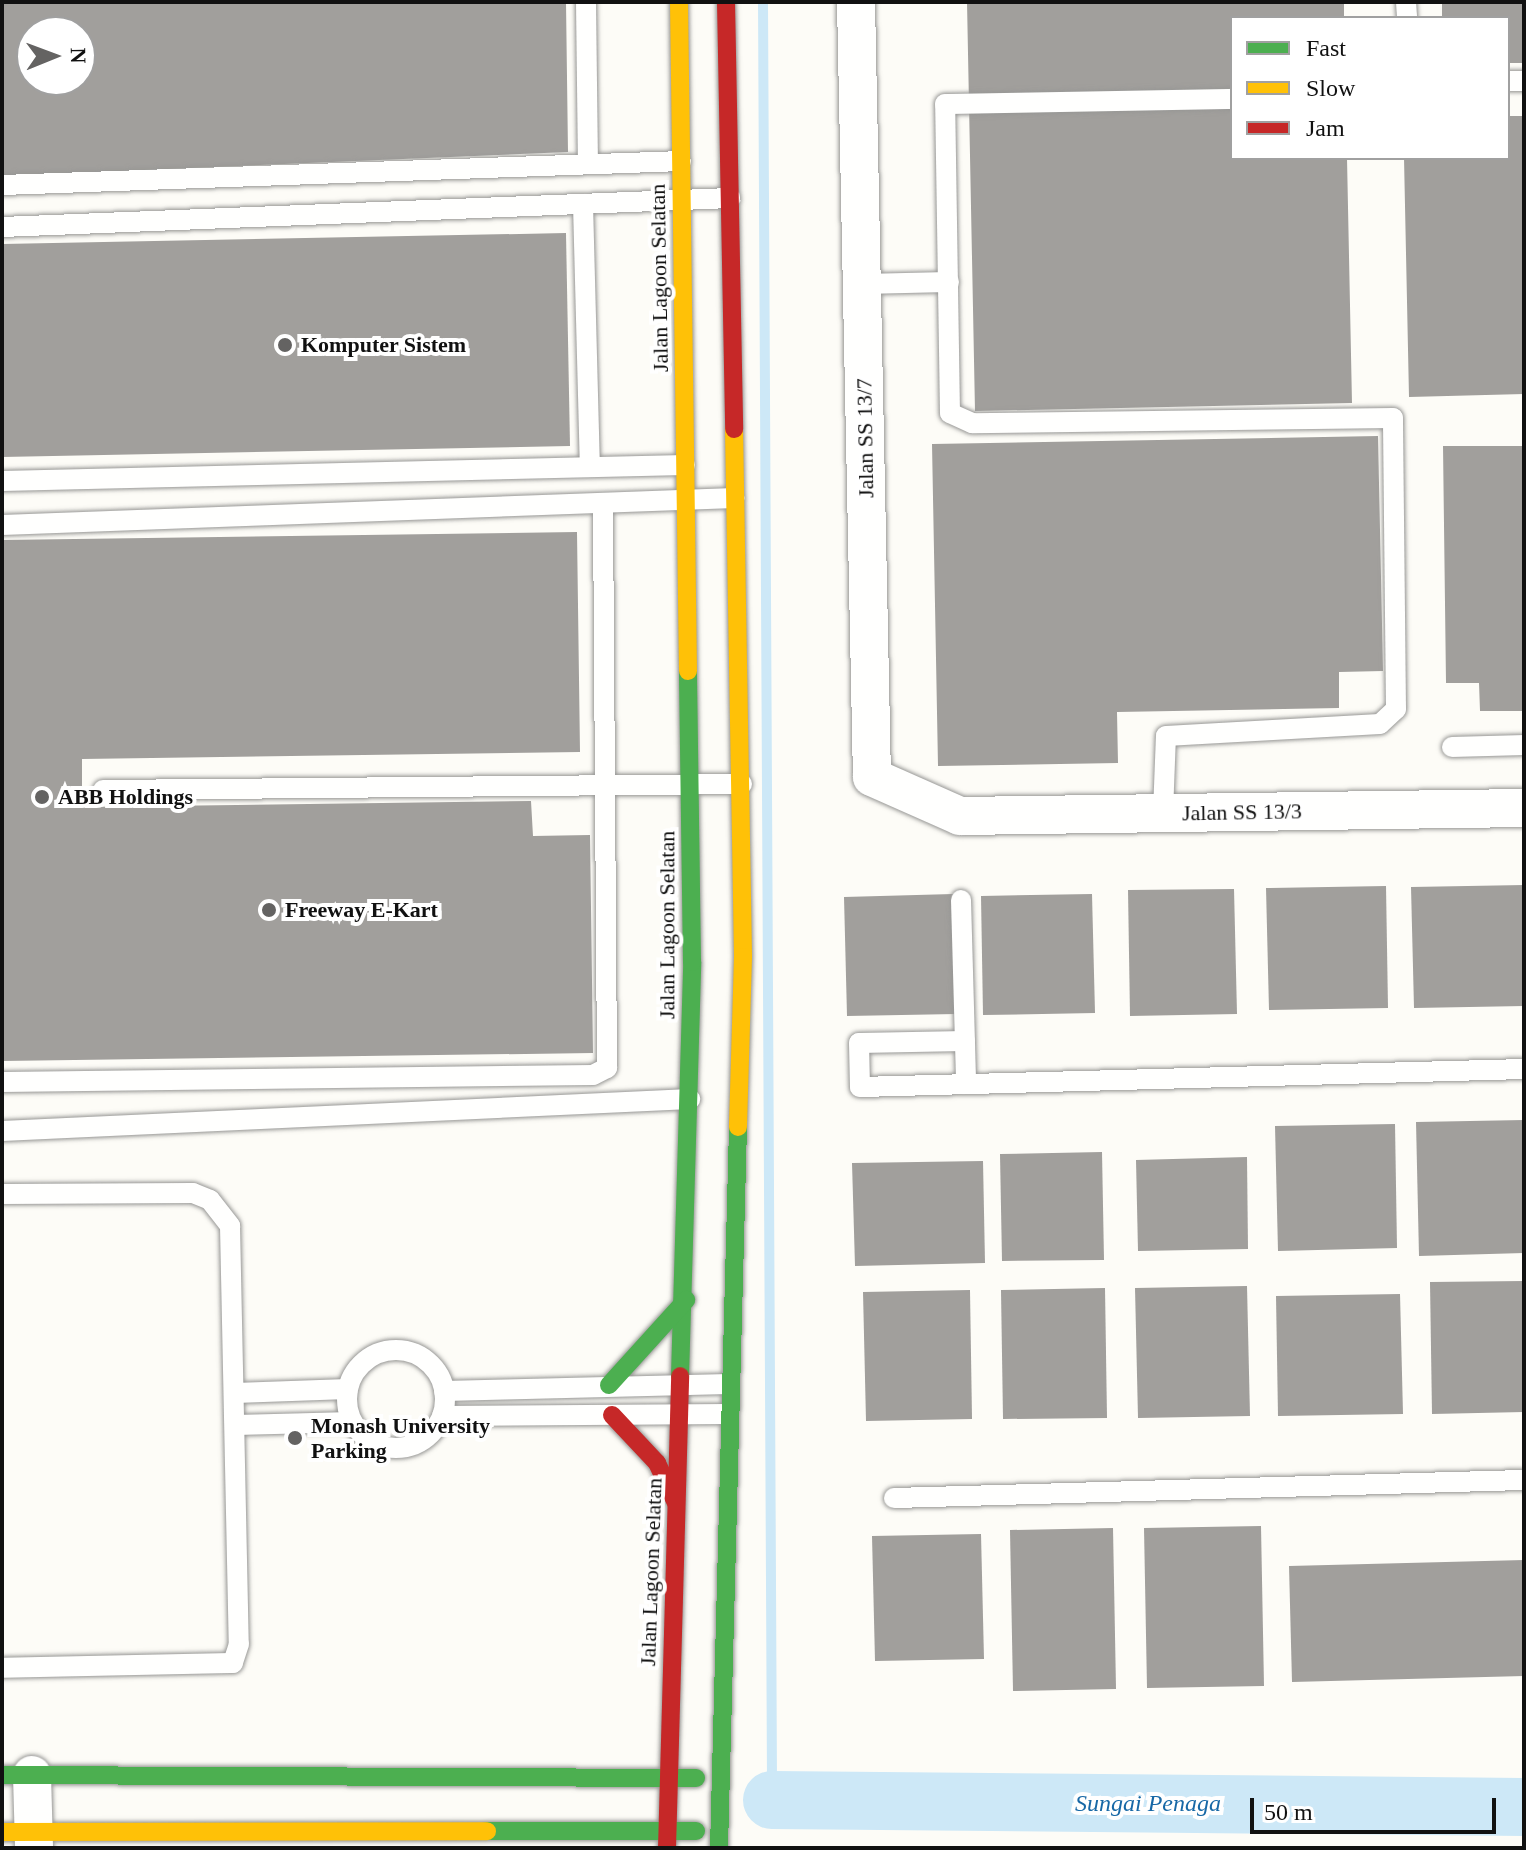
<!DOCTYPE html>
<style>
body{margin:0}
#map{position:relative;width:1526px;height:1850px;overflow:hidden;background:#fdfcf7;font-family:"Times New Roman",serif}
div>[style]{position:absolute}
[style*='--x']{left:calc(var(--x)*1px);top:calc(var(--y)*1px);width:calc(var(--w)*1px);rotate:calc(var(--a)*1deg)}
.stream>*{height:10px;margin:-5px;padding:0 5px;transform-origin:5px;border-radius:5px;background:#cde8f7}
.river>*{height:58px;margin:-29px;padding:0 29px;transform-origin:29px;border-radius:29px;background:#cde8f7}
.building>*{inset:0;background:#a19f9c}
.roads{filter:drop-shadow(0 0 2px #979795) drop-shadow(0 0 2px #979795)}
.lane>*{height:20px;margin:-10px;padding:0 10px;transform-origin:10px;border-radius:10px;background:#fffffe}
.lane>.ring{margin:-10px;padding:0;box-sizing:content-box;background:none;border:20px solid #fffffe;border-radius:50%}
.street>*{height:38px;margin:-19px;padding:0 19px;transform-origin:19px;border-radius:19px;background:#fffffe}
.fast>*{height:18px;margin:-9px;padding:0 9px;transform-origin:9px;border-radius:9px;background:#4caf50}
.slow>*{height:18px;margin:-9px;padding:0 9px;transform-origin:9px;border-radius:9px;background:#ffc107}
.jam>*{height:18px;margin:-9px;padding:0 9px;transform-origin:9px;border-radius:9px;background:#c62828}
.dots>*{width:22px;height:22px;translate:-50% -50%;box-sizing:border-box;border:4px solid #fff;border-radius:50%}
span{translate:-50% -50%;white-space:nowrap;text-align:center;line-height:1.15;-webkit-text-stroke:8px #fff;paint-order:stroke}
.street-label{font-size:22px;color:#111}
.poi-label{font-size:22px;color:#111;font-weight:700}
.left{translate:0 -50%;text-align:left}
.water-label{font-size:24px;color:#1768a6;font-style:italic}
.frame{position:absolute;inset:0;border:4px solid #111;pointer-events:none}
.legend{position:absolute;left:1230px;top:16px;width:280px;height:144px;box-sizing:border-box;background:#fff;border:2px solid #a0a0a0;margin:0;padding:10px 14px;list-style:none;font-size:24px;color:#111}
.legend li{display:flex;align-items:center;gap:16px;height:40px}
.legend b{width:40px;border:2px solid #a0a0a0}
.north{position:absolute;left:16px;top:16px;width:80px;height:80px;box-sizing:border-box;background:#fff;border:2px solid #a0a0a0;border-radius:50%;rotate:89deg;font-size:22px;font-weight:700;line-height:32px;text-align:center;color:#111}
.north::after{content:'';display:block;margin:auto;width:28px;height:36px;background:#646362;clip-path:polygon(50% 0,100% 100%,50% 72%,0 100%)}
.scale{position:absolute;left:1250px;top:1798px;width:246px;height:36px;box-sizing:border-box;border:4px solid #111;border-top:0;padding-left:10px;font-size:24px;line-height:28px;white-space:nowrap;color:#111;-webkit-text-stroke:6px #fff;paint-order:stroke}
</style>
<div id="map">
<div class="stream">
<i style="--x:763;--y:2;--w:1798;--a:89.71"></i>
</div>
<div class="river">
<i style="--x:772;--y:1800;--w:752;--a:0.53"></i>
</div>
<div class="building">
<i style="clip-path:polygon(evenodd,2px 2px,566px 2px,568px 152px,2px 176px,2px 2px,32px 32px,80px 32px,80px 80px,32px 80px,32px 32px)"></i>
<i style="clip-path:polygon(967px 2px,1344px 2px,1344px 18px,1232px 18px,1232px 158px,1347px 158px,1352px 403px,975px 411px)"></i>
<i style="clip-path:polygon(1442px 2px,1524px 2px,1524px 63px,1508px 63px,1508px 18px,1442px 18px)"></i>
<i style="clip-path:polygon(1508px 116px,1524px 116px,1524px 394px,1409px 397px,1404px 158px,1508px 158px)"></i>
<i style="clip-path:polygon(566px 233px,570px 446px,2px 457px,2px 244px)"></i>
<i style="clip-path:polygon(1378px 436px,1383px 671px,1339px 672px,1339px 708px,1117px 712px,1118px 763px,938px 766px,932px 444px)"></i>
<i style="clip-path:polygon(1443px 446px,1524px 446px,1524px 711px,1480px 711px,1479px 683px,1446px 683px)"></i>
<i style="clip-path:polygon(577px 532px,580px 752px,82px 759px,82px 807px,531px 801px,533px 836px,590px 835px,593px 1053px,2px 1061px,2px 540px)"></i>
<i style="clip-path:polygon(1524px 885px,1524px 1006px,1414px 1008px,1411px 887px)"></i>
<i style="clip-path:polygon(1386px 886px,1388px 1008px,1269px 1010px,1266px 888px)"></i>
<i style="clip-path:polygon(1234px 889px,1237px 1014px,1130px 1016px,1128px 890px)"></i>
<i style="clip-path:polygon(953px 894px,956px 1014px,847px 1016px,844px 897px)"></i>
<i style="clip-path:polygon(1092px 894px,1095px 1013px,983px 1015px,981px 896px)"></i>
<i style="clip-path:polygon(1524px 1120px,1524px 1253px,1419px 1256px,1416px 1122px)"></i>
<i style="clip-path:polygon(1395px 1124px,1397px 1248px,1278px 1251px,1275px 1126px)"></i>
<i style="clip-path:polygon(1102px 1152px,1104px 1260px,1002px 1261px,1000px 1154px)"></i>
<i style="clip-path:polygon(1247px 1157px,1248px 1249px,1138px 1251px,1136px 1160px)"></i>
<i style="clip-path:polygon(983px 1161px,985px 1263px,855px 1266px,852px 1163px)"></i>
<i style="clip-path:polygon(1524px 1281px,1524px 1412px,1432px 1414px,1430px 1282px)"></i>
<i style="clip-path:polygon(1247px 1286px,1250px 1416px,1138px 1418px,1135px 1288px)"></i>
<i style="clip-path:polygon(1105px 1288px,1107px 1418px,1003px 1419px,1001px 1290px)"></i>
<i style="clip-path:polygon(970px 1290px,972px 1419px,866px 1421px,863px 1292px)"></i>
<i style="clip-path:polygon(1400px 1294px,1403px 1414px,1278px 1416px,1276px 1296px)"></i>
<i style="clip-path:polygon(1261px 1526px,1264px 1686px,1147px 1688px,1144px 1528px)"></i>
<i style="clip-path:polygon(1113px 1528px,1116px 1689px,1013px 1691px,1010px 1530px)"></i>
<i style="clip-path:polygon(981px 1534px,984px 1659px,875px 1661px,872px 1536px)"></i>
<i style="clip-path:polygon(1524px 1560px,1524px 1676px,1292px 1682px,1289px 1566px)"></i>
</div>
<div class="roads">
<div class="lane">
<i style="--x:586;--y:2;--w:162;--a:89.3"></i>
<i style="--x:1406;--y:2;--w:16;--a:86"></i>
<i style="--x:1508;--y:81;--w:16;--a:0"></i>
<i style="--x:2;--y:185;--w:679;--a:-2.02"></i>
<i style="--x:583;--y:204;--w:263;--a:88.5"></i>
<i style="--x:2;--y:227;--w:729;--a:-2.28"></i>
<i style="--x:862;--y:284;--w:87;--a:-1.3"></i>
<i style="--x:2;--y:481;--w:683;--a:-1.34"></i>
<i style="--x:2;--y:525;--w:733;--a:-2.11"></i>
<i style="--x:1452;--y:747;--w:72;--a:-1.6"></i>
<i style="--x:103;--y:790;--w:639;--a:-0.54"></i>
<i style="--x:1163;--y:813;--w:77;--a:-87.8"></i>
<i style="--x:1166;--y:736;--w:214;--a:-3.2"></i>
<i style="--x:1380;--y:724;--w:22;--a:-43"></i>
<i style="--x:1396;--y:709;--w:291;--a:-90.6"></i>
<i style="--x:1393;--y:418;--w:421;--a:179.3"></i>
<i style="--x:972;--y:423;--w:24;--a:-156"></i>
<i style="--x:950;--y:413;--w:309;--a:-90.9"></i>
<i style="--x:945;--y:104;--w:287;--a:-1"></i>
<i style="--x:961;--y:900;--w:184;--a:88.4"></i>
<i style="--x:965;--y:1041;--w:106;--a:178.9"></i>
<i style="--x:859;--y:1043;--w:44;--a:88.7"></i>
<i style="--x:860;--y:1087;--w:664;--a:-1.55"></i>
<i style="--x:2;--y:1082;--w:591;--a:-0.68"></i>
<i style="--x:593;--y:1075;--w:16;--a:-27"></i>
<i style="--x:607;--y:1068;--w:565;--a:-90.41"></i>
<i style="--x:2;--y:1131;--w:689;--a:-2.66"></i>
<i style="--x:2;--y:1194;--w:191;--a:-0.3"></i>
<i style="--x:193;--y:1193;--w:18;--a:22"></i>
<i style="--x:210;--y:1200;--w:33;--a:52"></i>
<i style="--x:230;--y:1226;--w:418;--a:88.8"></i>
<i style="--x:239;--y:1644;--w:20;--a:108"></i>
<i style="--x:233;--y:1663;--w:231;--a:178.8"></i>
<i class="ring" style="left:347px;top:1350px;width:78px;height:78px"></i>
<i style="--x:444;--y:1391;--w:285;--a:-1.4"></i>
<i style="--x:235;--y:1393;--w:113;--a:-2"></i>
<i style="--x:442;--y:1416;--w:286;--a:-0.4"></i>
<i style="--x:236;--y:1425;--w:116;--a:-1.5"></i>
<i style="--x:894;--y:1498;--w:630;--a:-1.64"></i>
</div>
<div class="street">
<i style="--x:856;--y:2;--w:775;--a:88.82"></i>
<i style="--x:872;--y:777;--w:96;--a:23.9"></i>
<i style="--x:960;--y:816;--w:564;--a:-0.81"></i>
<i style="--x:32;--y:1775;--w:73;--a:88.4"></i>
</div>
<div class="fast">
<i style="--x:680;--y:1376;--w:414;--a:-88.3"></i>
<i style="--x:692;--y:962;--w:291;--a:-90.8"></i>
<i style="--x:609;--y:1385;--w:115;--a:-47.8"></i>
<i style="--x:2;--y:1775;--w:694;--a:0.25"></i>
<i style="--x:487;--y:1831;--w:209;--a:0"></i>
<i style="--x:719;--y:1848;--w:721;--a:-88.49"></i>
</div>
<div class="slow">
<i style="--x:679;--y:2;--w:669;--a:89.23"></i>
<i style="--x:734;--y:429;--w:528;--a:89.02"></i>
<i style="--x:743;--y:957;--w:170;--a:91.7"></i>
<i style="--x:2;--y:1832;--w:485;--a:-0.1"></i>
</div>
<div class="jam">
<i style="--x:726;--y:2;--w:427;--a:88.9"></i>
<i style="--x:612;--y:1415;--w:66;--a:46.8"></i>
<i style="--x:657;--y:1463;--w:44;--a:64.6"></i>
<i style="--x:667;--y:1848;--w:472;--a:-88.4"></i>
</div>
</div>
<div class="dots">
<i style="left:285px;top:345px;background:#646362"></i>
<i style="left:42px;top:797px;background:#646362"></i>
<i style="left:269px;top:910px;background:#646362"></i>
<i style="left:295px;top:1438px;background:#646362"></i>
</div>
<div class="street-label">
<span style="left:659px;top:278px;rotate:-91deg">Jalan Lagoon Selatan</span>
<span style="left:865px;top:438px;rotate:-91deg">Jalan SS 13/7</span>
<span style="left:1242px;top:812px;rotate:-1deg">Jalan SS 13/3</span>
<span style="left:667px;top:925px;rotate:-90deg">Jalan Lagoon Selatan</span>
<span style="left:651px;top:1572px;rotate:-88deg">Jalan Lagoon Selatan</span>
</div>
<div class="poi-label">
<span class="left" style="left:301px;top:345px">Komputer Sistem</span>
<span class="left" style="left:58px;top:797px">ABB Holdings</span>
<span class="left" style="left:285px;top:910px">Freeway E-Kart</span>
<span class="left" style="left:311px;top:1438px">Monash University<br>Parking</span>
</div>
<div class="water-label">
<span style="left:1148px;top:1804px">Sungai Penaga</span>
</div>
<div class="frame"></div>
<ul class="legend">
<li><b style="height:10px;background:#4caf50"></b>Fast</li>
<li><b style="height:10px;background:#ffc107"></b>Slow</li>
<li><b style="height:10px;background:#c62828"></b>Jam</li>
</ul>
<div class="north">N</div>
<div class="scale">50 m</div>
</div>
